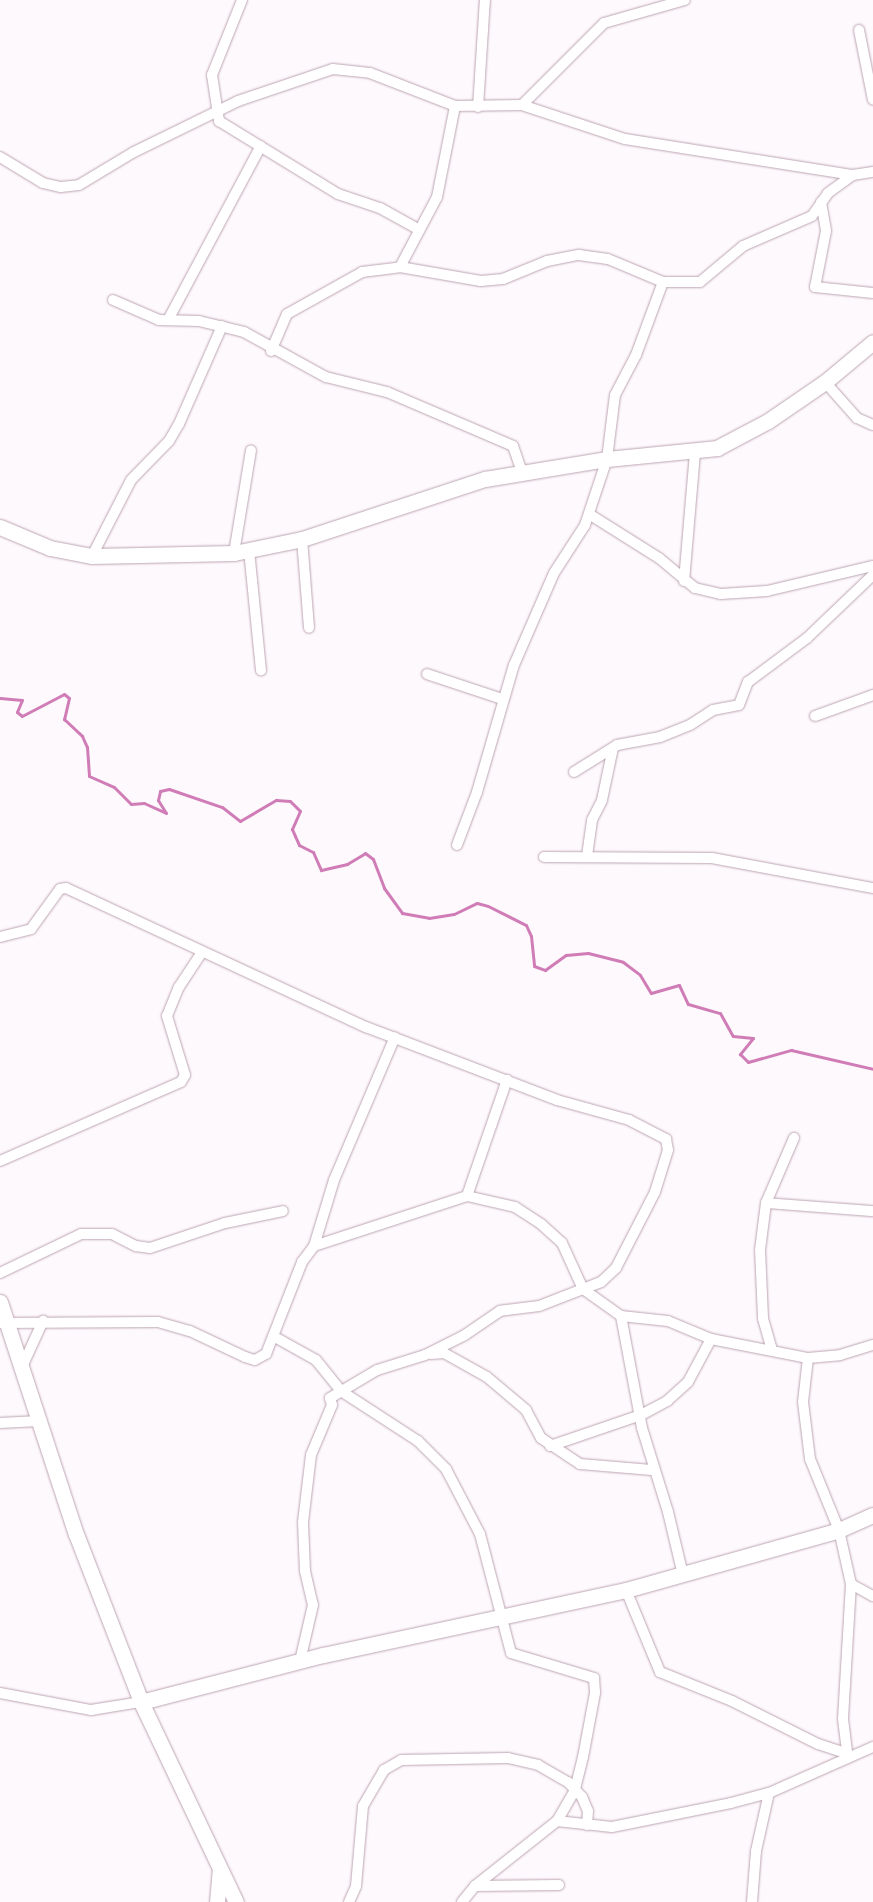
<!DOCTYPE html>
<style>
body{margin:0}
#map{position:relative;width:873px;height:1902px;overflow:hidden;background:#fef9fc;font-family:Inter,sans-serif}
div>[style]{position:absolute}
[style*='--x']{left:calc(var(--x)*1px);top:calc(var(--y)*1px);width:calc(var(--w)*1px);rotate:calc(var(--a)*1deg)}
.stream>*{height:3px;margin:-1.5px;padding:0 1.5px;transform-origin:1.5px;border-radius:1.5px;background:#d07db7}
.roads{filter:drop-shadow(0 0 1px #bca4b3) drop-shadow(0 0 1px #bca4b3)}
.street>*{height:10px;margin:-5px;padding:0 5px;transform-origin:5px;border-radius:5px;background:#fff}
.secondary>*{height:15px;margin:-7.5px;padding:0 7.5px;transform-origin:7.5px;border-radius:7.5px;background:#fff}
span{translate:-50% -50%;white-space:nowrap;text-align:center;line-height:1.15;-webkit-text-stroke:5px #fff;paint-order:stroke}
</style>
<div id="map">
<div class="stream">
<i style="--x:0;--y:698;--w:22;--a:5"></i>
<i style="--x:22;--y:700;--w:13;--a:113"></i>
<i style="--x:17;--y:712;--w:6;--a:39"></i>
<i style="--x:22;--y:716;--w:47;--a:-27.6"></i>
<i style="--x:64;--y:694;--w:6;--a:39"></i>
<i style="--x:69;--y:698;--w:22;--a:103"></i>
<i style="--x:64;--y:719;--w:25;--a:43"></i>
<i style="--x:82;--y:736;--w:12;--a:66"></i>
<i style="--x:87;--y:747;--w:29;--a:86"></i>
<i style="--x:89;--y:776;--w:27;--a:24"></i>
<i style="--x:114;--y:787;--w:24;--a:45"></i>
<i style="--x:131;--y:804;--w:13;--a:-4"></i>
<i style="--x:144;--y:803;--w:24;--a:24"></i>
<i style="--x:166;--y:813;--w:15;--a:-122"></i>
<i style="--x:158;--y:800;--w:9;--a:-77"></i>
<i style="--x:160;--y:791;--w:9;--a:-13"></i>
<i style="--x:169;--y:789;--w:56;--a:18.8"></i>
<i style="--x:222;--y:807;--w:23;--a:38"></i>
<i style="--x:240;--y:821;--w:42;--a:-30.3"></i>
<i style="--x:276;--y:800;--w:14;--a:4"></i>
<i style="--x:290;--y:801;--w:14;--a:45"></i>
<i style="--x:300;--y:811;--w:20;--a:114"></i>
<i style="--x:292;--y:829;--w:8;--a:67"></i>
<i style="--x:295;--y:836;--w:10;--a:66"></i>
<i style="--x:299;--y:845;--w:16;--a:27"></i>
<i style="--x:313;--y:852;--w:20;--a:66"></i>
<i style="--x:321;--y:870;--w:27;--a:-13"></i>
<i style="--x:347;--y:864;--w:21;--a:-31"></i>
<i style="--x:365;--y:853;--w:10;--a:37"></i>
<i style="--x:373;--y:859;--w:31;--a:69"></i>
<i style="--x:384;--y:888;--w:31;--a:54"></i>
<i style="--x:402;--y:913;--w:27;--a:10"></i>
<i style="--x:429;--y:918;--w:25;--a:-9"></i>
<i style="--x:454;--y:914;--w:25;--a:-26"></i>
<i style="--x:477;--y:903;--w:11;--a:15"></i>
<i style="--x:488;--y:906;--w:42;--a:26.6"></i>
<i style="--x:526;--y:925;--w:12;--a:66"></i>
<i style="--x:531;--y:936;--w:30;--a:84"></i>
<i style="--x:534;--y:966;--w:12;--a:20"></i>
<i style="--x:545;--y:970;--w:26;--a:-36"></i>
<i style="--x:566;--y:955;--w:22;--a:-5"></i>
<i style="--x:588;--y:953;--w:36;--a:14"></i>
<i style="--x:623;--y:962;--w:21;--a:37"></i>
<i style="--x:640;--y:975;--w:21;--a:59"></i>
<i style="--x:651;--y:993;--w:29;--a:-16"></i>
<i style="--x:679;--y:985;--w:21;--a:65"></i>
<i style="--x:688;--y:1004;--w:33;--a:16"></i>
<i style="--x:720;--y:1013;--w:26;--a:61"></i>
<i style="--x:733;--y:1036;--w:20;--a:6"></i>
<i style="--x:753;--y:1038;--w:21;--a:129"></i>
<i style="--x:740;--y:1054;--w:11;--a:45"></i>
<i style="--x:748;--y:1062;--w:45;--a:-15.6"></i>
<i style="--x:791;--y:1050;--w:84;--a:13"></i>
</div>
<div class="roads">
<div class="street">
<i style="--x:242;--y:0;--w:81;--a:111.8"></i>
<i style="--x:212;--y:75;--w:47;--a:81.3"></i>
<i style="--x:219;--y:121;--w:140;--a:31.5"></i>
<i style="--x:338;--y:194;--w:44;--a:18.4"></i>
<i style="--x:380;--y:208;--w:43;--a:28.9"></i>
<i style="--x:859;--y:30;--w:71;--a:78.7"></i>
<i style="--x:522;--y:105;--w:108;--a:18.3"></i>
<i style="--x:625;--y:139;--w:231;--a:9"></i>
<i style="--x:853;--y:175;--w:20;--a:-9"></i>
<i style="--x:478;--y:107;--w:107;--a:-86.3"></i>
<i style="--x:0;--y:157;--w:50;--a:31.2"></i>
<i style="--x:43;--y:183;--w:18;--a:13"></i>
<i style="--x:61;--y:187;--w:18;--a:-6"></i>
<i style="--x:79;--y:185;--w:64;--a:-31"></i>
<i style="--x:134;--y:152;--w:116;--a:-26.1"></i>
<i style="--x:238;--y:101;--w:100;--a:-18.6"></i>
<i style="--x:333;--y:69;--w:37;--a:6"></i>
<i style="--x:370;--y:73;--w:91;--a:21.2"></i>
<i style="--x:455;--y:106;--w:67;--a:-0.9"></i>
<i style="--x:522;--y:105;--w:116;--a:-45"></i>
<i style="--x:604;--y:23;--w:84;--a:-15.9"></i>
<i style="--x:821;--y:202;--w:29;--a:80"></i>
<i style="--x:826;--y:231;--w:57;--a:101.1"></i>
<i style="--x:815;--y:287;--w:58;--a:5.9"></i>
<i style="--x:400;--y:267;--w:79;--a:-62.1"></i>
<i style="--x:437;--y:197;--w:93;--a:-78.8"></i>
<i style="--x:113;--y:300;--w:50;--a:23.5"></i>
<i style="--x:159;--y:320;--w:40;--a:1.4"></i>
<i style="--x:199;--y:321;--w:46;--a:13.7"></i>
<i style="--x:244;--y:332;--w:94;--a:28.8"></i>
<i style="--x:326;--y:377;--w:63;--a:13.8"></i>
<i style="--x:387;--y:392;--w:137;--a:23.2"></i>
<i style="--x:513;--y:446;--w:28;--a:71"></i>
<i style="--x:168;--y:320;--w:197;--a:-61.9"></i>
<i style="--x:271;--y:351;--w:40;--a:-66.6"></i>
<i style="--x:287;--y:314;--w:86;--a:-29.2"></i>
<i style="--x:362;--y:272;--w:38;--a:-7"></i>
<i style="--x:400;--y:267;--w:82;--a:9.8"></i>
<i style="--x:481;--y:281;--w:22;--a:-5"></i>
<i style="--x:503;--y:279;--w:48;--a:-22.2"></i>
<i style="--x:547;--y:261;--w:33;--a:-11"></i>
<i style="--x:579;--y:255;--w:29;--a:8"></i>
<i style="--x:608;--y:259;--w:60;--a:22.7"></i>
<i style="--x:663;--y:282;--w:37;--a:0"></i>
<i style="--x:700;--y:282;--w:56;--a:-39.9"></i>
<i style="--x:743;--y:246;--w:75;--a:-23.5"></i>
<i style="--x:812;--y:216;--w:28;--a:-55"></i>
<i style="--x:828;--y:193;--w:31;--a:-36"></i>
<i style="--x:825;--y:382;--w:48;--a:48.4"></i>
<i style="--x:857;--y:418;--w:17;--a:24"></i>
<i style="--x:589;--y:514;--w:83;--a:32.2"></i>
<i style="--x:659;--y:558;--w:47;--a:39.8"></i>
<i style="--x:695;--y:588;--w:27;--a:13"></i>
<i style="--x:721;--y:594;--w:46;--a:-3.7"></i>
<i style="--x:767;--y:591;--w:109;--a:-13.3"></i>
<i style="--x:302;--y:539;--w:89;--a:85.5"></i>
<i style="--x:249;--y:550;--w:121;--a:84.3"></i>
<i style="--x:234;--y:553;--w:104;--a:-80.6"></i>
<i style="--x:92;--y:556;--w:85;--a:-62.8"></i>
<i style="--x:131;--y:480;--w:54;--a:-45.7"></i>
<i style="--x:169;--y:441;--w:20;--a:-60"></i>
<i style="--x:179;--y:424;--w:107;--a:-66.3"></i>
<i style="--x:684;--y:581;--w:129;--a:-85.1"></i>
<i style="--x:427;--y:674;--w:79;--a:18.4"></i>
<i style="--x:815;--y:716;--w:62;--a:-19.9"></i>
<i style="--x:574;--y:772;--w:51;--a:-32.1"></i>
<i style="--x:617;--y:745;--w:44;--a:-10.5"></i>
<i style="--x:660;--y:737;--w:32;--a:-22"></i>
<i style="--x:690;--y:725;--w:27;--a:-33"></i>
<i style="--x:713;--y:710;--w:26;--a:-11"></i>
<i style="--x:739;--y:705;--w:25;--a:-69"></i>
<i style="--x:748;--y:682;--w:74;--a:-36.7"></i>
<i style="--x:807;--y:638;--w:91;--a:-43.7"></i>
<i style="--x:457;--y:845;--w:57;--a:-69.3"></i>
<i style="--x:477;--y:792;--w:132;--a:-73.8"></i>
<i style="--x:514;--y:665;--w:100;--a:-66.5"></i>
<i style="--x:554;--y:573;--w:57;--a:-57.1"></i>
<i style="--x:585;--y:525;--w:70;--a:-71.6"></i>
<i style="--x:607;--y:459;--w:64;--a:-82.9"></i>
<i style="--x:615;--y:395;--w:45;--a:-62.3"></i>
<i style="--x:636;--y:355;--w:78;--a:-69.7"></i>
<i style="--x:587;--y:856;--w:36;--a:-82"></i>
<i style="--x:592;--y:820;--w:22;--a:-63"></i>
<i style="--x:602;--y:800;--w:53;--a:-78.1"></i>
<i style="--x:544;--y:857;--w:168;--a:0.3"></i>
<i style="--x:712;--y:858;--w:164;--a:10.6"></i>
<i style="--x:0;--y:937;--w:32;--a:-14"></i>
<i style="--x:31;--y:929;--w:49;--a:-54.1"></i>
<i style="--x:60;--y:889;--w:6;--a:-9"></i>
<i style="--x:66;--y:888;--w:331;--a:24.9"></i>
<i style="--x:366;--y:1027;--w:204;--a:20.9"></i>
<i style="--x:557;--y:1100;--w:75;--a:15.5"></i>
<i style="--x:629;--y:1120;--w:42;--a:27.2"></i>
<i style="--x:666;--y:1139;--w:11;--a:80"></i>
<i style="--x:668;--y:1150;--w:44;--a:107.2"></i>
<i style="--x:655;--y:1192;--w:85;--a:117.2"></i>
<i style="--x:616;--y:1268;--w:21;--a:137"></i>
<i style="--x:601;--y:1282;--w:66;--a:158.8"></i>
<i style="--x:539;--y:1306;--w:39;--a:173"></i>
<i style="--x:500;--y:1311;--w:42;--a:145.6"></i>
<i style="--x:465;--y:1335;--w:45;--a:153.4"></i>
<i style="--x:425;--y:1355;--w:50;--a:162.6"></i>
<i style="--x:377;--y:1370;--w:55;--a:149.2"></i>
<i style="--x:330;--y:1398;--w:7;--a:74"></i>
<i style="--x:332;--y:1405;--w:54;--a:112.8"></i>
<i style="--x:311;--y:1455;--w:67;--a:96.8"></i>
<i style="--x:303;--y:1522;--w:49;--a:87.7"></i>
<i style="--x:305;--y:1571;--w:35;--a:77"></i>
<i style="--x:313;--y:1605;--w:57;--a:103.1"></i>
<i style="--x:0;--y:1161;--w:197;--a:-23.6"></i>
<i style="--x:181;--y:1082;--w:8;--a:-60"></i>
<i style="--x:185;--y:1075;--w:62;--a:-107"></i>
<i style="--x:167;--y:1016;--w:31;--a:-68"></i>
<i style="--x:179;--y:987;--w:42;--a:-56.7"></i>
<i style="--x:467;--y:1196;--w:123;--a:-71"></i>
<i style="--x:766;--y:1203;--w:107;--a:4.3"></i>
<i style="--x:314;--y:1246;--w:161;--a:-18.1"></i>
<i style="--x:467;--y:1196;--w:49;--a:12.9"></i>
<i style="--x:515;--y:1207;--w:31;--a:33"></i>
<i style="--x:541;--y:1224;--w:28;--a:42"></i>
<i style="--x:562;--y:1243;--w:51;--a:65.5"></i>
<i style="--x:583;--y:1289;--w:47;--a:35.4"></i>
<i style="--x:621;--y:1316;--w:47;--a:6.1"></i>
<i style="--x:668;--y:1321;--w:47;--a:22.7"></i>
<i style="--x:711;--y:1339;--w:99;--a:11.1"></i>
<i style="--x:808;--y:1358;--w:32;--a:-5"></i>
<i style="--x:840;--y:1355;--w:34;--a:-17"></i>
<i style="--x:0;--y:1273;--w:90;--a:-25.7"></i>
<i style="--x:81;--y:1234;--w:31;--a:0"></i>
<i style="--x:112;--y:1234;--w:27;--a:27"></i>
<i style="--x:136;--y:1246;--w:14;--a:8"></i>
<i style="--x:150;--y:1248;--w:79;--a:-18.4"></i>
<i style="--x:225;--y:1223;--w:59;--a:-11.7"></i>
<i style="--x:621;--y:1316;--w:114;--a:79.4"></i>
<i style="--x:642;--y:1428;--w:88;--a:72.8"></i>
<i style="--x:668;--y:1512;--w:65;--a:76.6"></i>
<i style="--x:1;--y:1323;--w:157;--a:-0.4"></i>
<i style="--x:158;--y:1322;--w:33;--a:16"></i>
<i style="--x:190;--y:1331;--w:61;--a:25.3"></i>
<i style="--x:245;--y:1357;--w:10;--a:17"></i>
<i style="--x:255;--y:1360;--w:13;--a:-29"></i>
<i style="--x:266;--y:1354;--w:99;--a:-68.6"></i>
<i style="--x:302;--y:1262;--w:20;--a:-53"></i>
<i style="--x:314;--y:1246;--w:69;--a:-73.1"></i>
<i style="--x:334;--y:1180;--w:155;--a:-66.9"></i>
<i style="--x:273;--y:1336;--w:49;--a:29.2"></i>
<i style="--x:316;--y:1360;--w:40;--a:51"></i>
<i style="--x:341;--y:1391;--w:92;--a:33"></i>
<i style="--x:418;--y:1441;--w:40;--a:45"></i>
<i style="--x:446;--y:1469;--w:73;--a:62.4"></i>
<i style="--x:480;--y:1534;--w:123;--a:75.4"></i>
<i style="--x:511;--y:1653;--w:87;--a:16.8"></i>
<i style="--x:594;--y:1678;--w:15;--a:86"></i>
<i style="--x:595;--y:1693;--w:65;--a:100.6"></i>
<i style="--x:583;--y:1757;--w:34;--a:104"></i>
<i style="--x:575;--y:1790;--w:36;--a:120"></i>
<i style="--x:772;--y:1350;--w:33;--a:-106"></i>
<i style="--x:763;--y:1318;--w:68;--a:-92.5"></i>
<i style="--x:760;--y:1250;--w:47;--a:-82.7"></i>
<i style="--x:766;--y:1203;--w:71;--a:-66.7"></i>
<i style="--x:431;--y:1354;--w:13;--a:-4"></i>
<i style="--x:444;--y:1353;--w:49;--a:29.2"></i>
<i style="--x:487;--y:1377;--w:51;--a:40.2"></i>
<i style="--x:526;--y:1410;--w:32;--a:62"></i>
<i style="--x:541;--y:1438;--w:47;--a:33.7"></i>
<i style="--x:580;--y:1464;--w:72;--a:4.8"></i>
<i style="--x:808;--y:1358;--w:44;--a:96.5"></i>
<i style="--x:803;--y:1402;--w:57;--a:83"></i>
<i style="--x:810;--y:1459;--w:77;--a:67.8"></i>
<i style="--x:839;--y:1530;--w:55;--a:77.5"></i>
<i style="--x:851;--y:1584;--w:135;--a:93.4"></i>
<i style="--x:843;--y:1719;--w:39;--a:83"></i>
<i style="--x:22;--y:1367;--w:51;--a:-65.5"></i>
<i style="--x:0;--y:1423;--w:39;--a:-3"></i>
<i style="--x:550;--y:1446;--w:96;--a:-18.8"></i>
<i style="--x:641;--y:1415;--w:30;--a:-28"></i>
<i style="--x:667;--y:1401;--w:28;--a:-42"></i>
<i style="--x:688;--y:1382;--w:49;--a:-61.9"></i>
<i style="--x:851;--y:1584;--w:25;--a:29"></i>
<i style="--x:626;--y:1590;--w:89;--a:67.5"></i>
<i style="--x:660;--y:1672;--w:78;--a:21.9"></i>
<i style="--x:732;--y:1701;--w:96;--a:26.6"></i>
<i style="--x:818;--y:1744;--w:28;--a:18"></i>
<i style="--x:0;--y:1693;--w:93;--a:10.6"></i>
<i style="--x:91;--y:1710;--w:51;--a:-9.1"></i>
<i style="--x:475;--y:1886;--w:84;--a:-0.7"></i>
<i style="--x:349;--y:1902;--w:17;--a:-66"></i>
<i style="--x:356;--y:1886;--w:80;--a:-85"></i>
<i style="--x:363;--y:1806;--w:42;--a:-59.7"></i>
<i style="--x:384;--y:1770;--w:20;--a:-30"></i>
<i style="--x:401;--y:1760;--w:107;--a:-1.1"></i>
<i style="--x:508;--y:1758;--w:31;--a:13"></i>
<i style="--x:538;--y:1765;--w:34;--a:30"></i>
<i style="--x:568;--y:1782;--w:21;--a:47"></i>
<i style="--x:582;--y:1797;--w:15;--a:67"></i>
<i style="--x:588;--y:1811;--w:14;--a:94"></i>
<i style="--x:462;--y:1902;--w:21;--a:-51"></i>
<i style="--x:475;--y:1886;--w:105;--a:-38.4"></i>
<i style="--x:557;--y:1821;--w:55;--a:6.2"></i>
<i style="--x:612;--y:1827;--w:121;--a:-11.4"></i>
<i style="--x:731;--y:1803;--w:39;--a:-15"></i>
<i style="--x:769;--y:1793;--w:114;--a:-23.9"></i>
<i style="--x:752;--y:1902;--w:51;--a:-85.5"></i>
<i style="--x:756;--y:1851;--w:59;--a:-77.4"></i>
</div>
<div class="secondary">
<i style="--x:0;--y:527;--w:54;--a:22.8"></i>
<i style="--x:50;--y:548;--w:43;--a:10.8"></i>
<i style="--x:92;--y:556;--w:142;--a:-1.2"></i>
<i style="--x:234;--y:553;--w:69;--a:-11.6"></i>
<i style="--x:302;--y:539;--w:193;--a:-18.2"></i>
<i style="--x:485;--y:479;--w:124;--a:-9.3"></i>
<i style="--x:607;--y:459;--w:111;--a:-5.7"></i>
<i style="--x:717;--y:448;--w:58;--a:-27.9"></i>
<i style="--x:768;--y:421;--w:69;--a:-34.4"></i>
<i style="--x:825;--y:382;--w:62;--a:-39.8"></i>
<i style="--x:0;--y:1302;--w:244;--a:71.9"></i>
<i style="--x:76;--y:1534;--w:180;--a:68.8"></i>
<i style="--x:141;--y:1702;--w:221;--a:64.6"></i>
<i style="--x:141;--y:1702;--w:188;--a:-14.5"></i>
<i style="--x:323;--y:1655;--w:310;--a:-12.1"></i>
<i style="--x:626;--y:1590;--w:221;--a:-15.7"></i>
<i style="--x:839;--y:1530;--w:37;--a:-24"></i>
<i style="--x:217;--y:1902;--w:32;--a:-85"></i>
</div>
</div>
</div>
